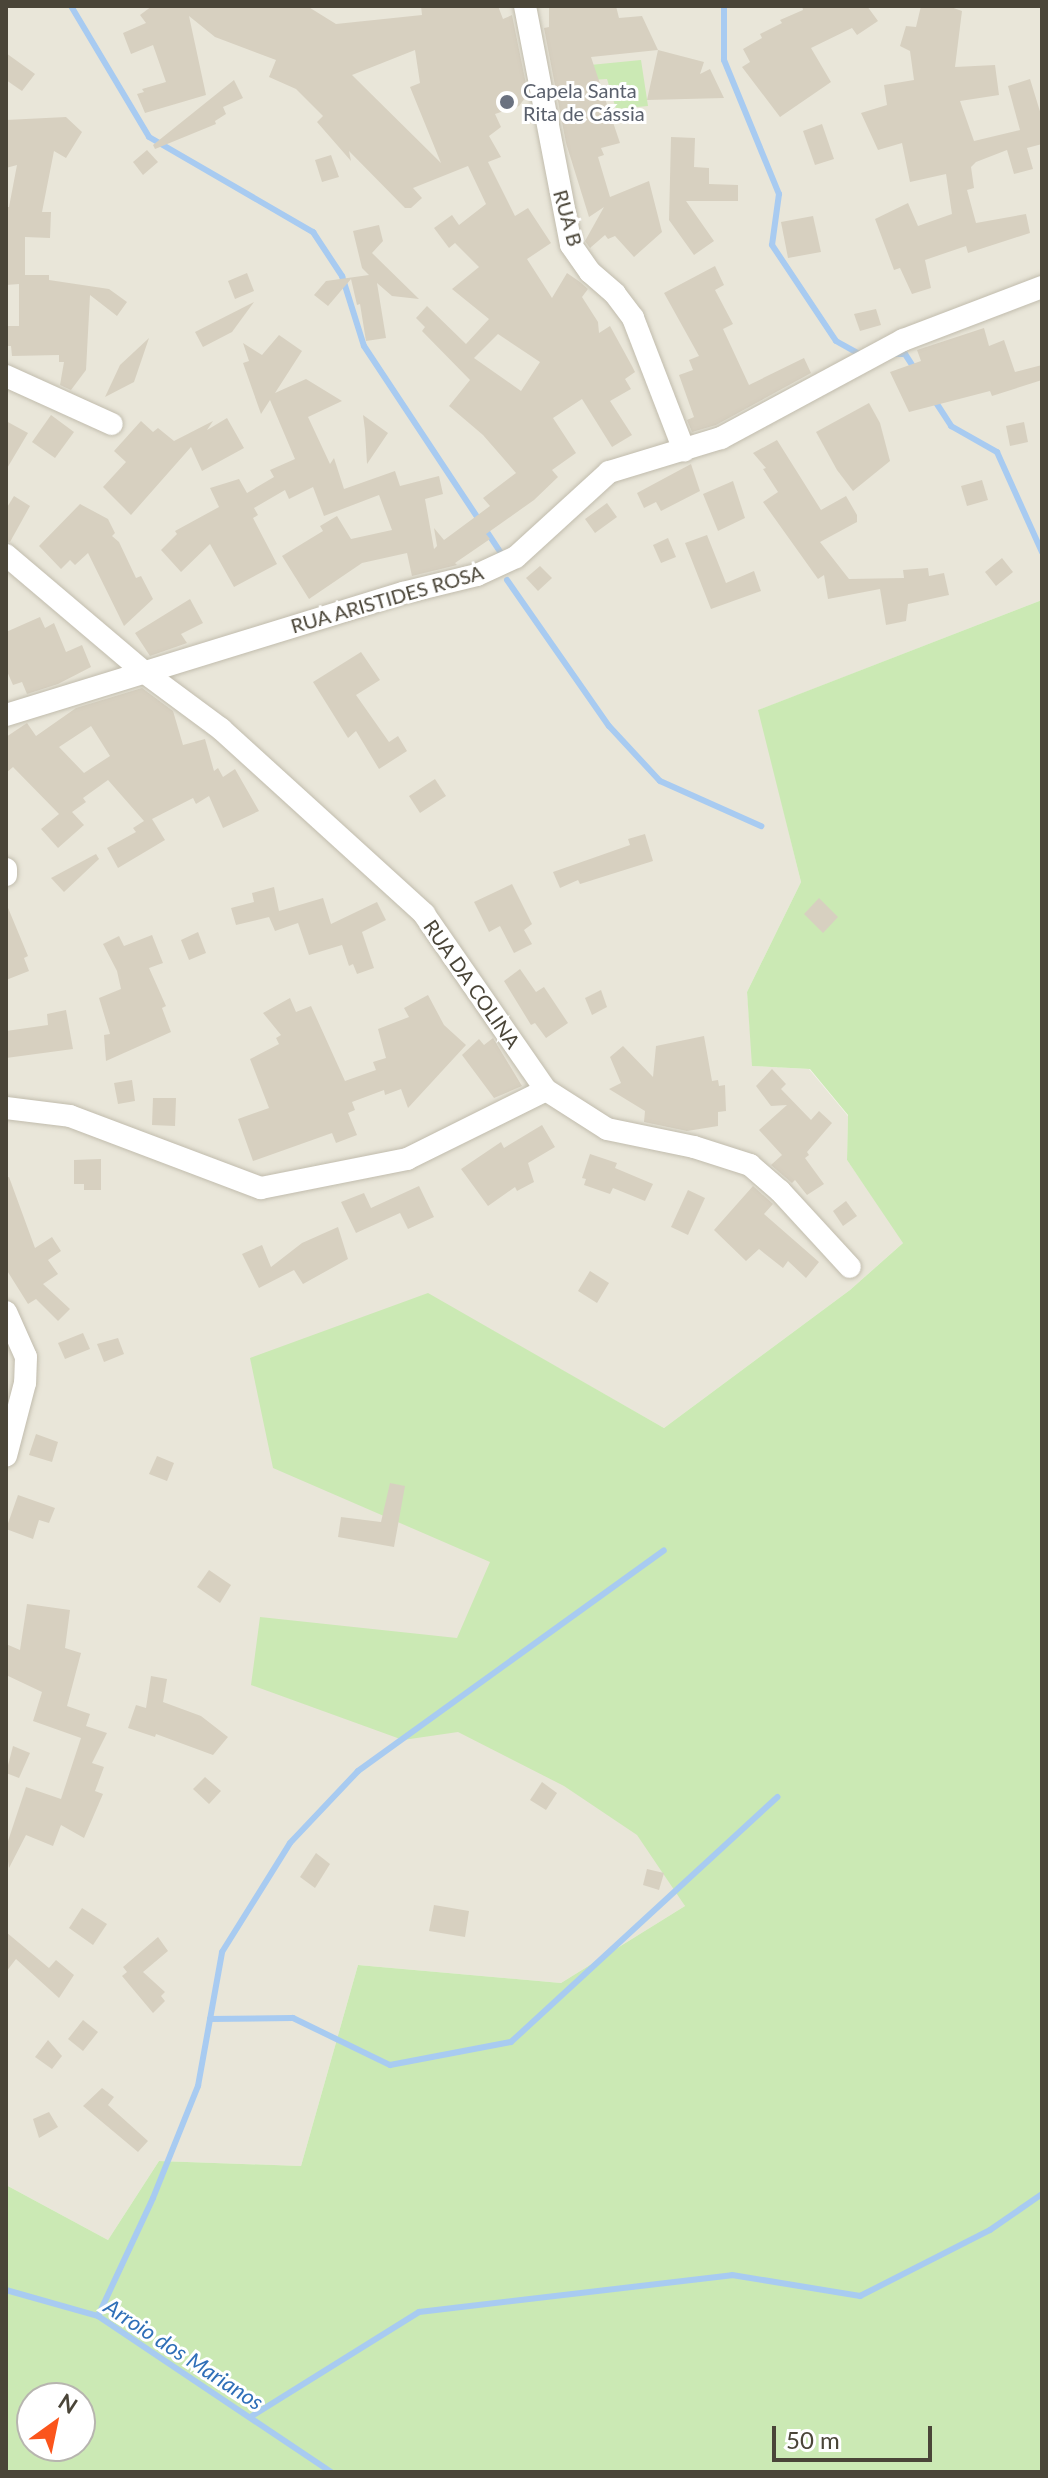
<!DOCTYPE html>
<meta charset="utf-8">
<style>
body{margin:0}
#map{position:relative;width:1048px;height:2478px;overflow:hidden;background:#f5f3eb;font-family:Lato,sans-serif}
div>[style]{position:absolute}
[style*='--x']{left:calc(var(--x)*1px);top:calc(var(--y)*1px);width:calc(var(--w)*1px);rotate:calc(var(--a)*1deg)}
.residential>*{inset:0;background:#e9e6d9}
.green>*{inset:0;background:#cbe9b4}
.stream>*{height:6px;margin:-3px;padding:0 3px;transform-origin:3px;border-radius:3px;background:#a8cbf1}
.building>*{inset:0;background:#d7d0c0}
.roads{filter:drop-shadow(0 0 2px #c1bcad) drop-shadow(0 0 2px #c1bcad)}
.minor>*{height:22px;margin:-11px;padding:0 11px;transform-origin:11px;border-radius:11px;background:#fff}
.dots>*{width:22px;height:22px;translate:-50% -50%;box-sizing:border-box;border:4px solid #fff;border-radius:50%}
span{translate:-50% -50%;white-space:nowrap;text-align:center;line-height:1.15;-webkit-text-stroke:6px #fff;paint-order:stroke}
.worship-label{font-size:20px;color:#5b616d}
.left{translate:0 -50%;text-align:left}
.street-label{font-size:20px;color:#4a4538}
.water-label{font-size:22px;color:#2f6fb8;font-style:italic}
.frame{position:absolute;inset:0;border:8px solid #4a4538;pointer-events:none}
.north{position:absolute;left:16px;top:2382px;width:80px;height:80px;box-sizing:border-box;background:#fff;border:2px solid #b7b5af;border-radius:50%;rotate:33deg;font-size:22px;font-weight:700;line-height:32px;text-align:center;color:#4a4538}
.north::after{content:'';display:block;margin:auto;width:28px;height:36px;background:#fb551c;clip-path:polygon(50% 0,100% 100%,50% 72%,0 100%)}
.scale{position:absolute;left:772px;top:2426px;width:160px;height:36px;box-sizing:border-box;border:4px solid #4a4538;border-top:0;padding-left:10px;font-size:24px;line-height:28px;white-space:nowrap;color:#4a4538;-webkit-text-stroke:6px #fff;paint-order:stroke}
</style>
<div id="map">
<div class="residential">
<i style="clip-path:polygon(6px 6px,1042px 6px,1042px 600px,759px 710px,801px 882px,747px 992px,753px 1066px,809px 1069px,848px 1116px,847px 1160px,904px 1242px,850px 1290px,664px 1428px,428px 1294px,479px 1484px,685px 1906px,561px 1983px,358px 1965px,301px 2166px,159px 2161px,108px 2240px,6px 2185px)"></i>
</div>
<div class="green">
<i style="clip-path:polygon(641px 60px,648px 106px,616px 109px,607px 79px,592px 80px,590px 65px)"></i>
<i style="clip-path:polygon(evenodd,1042px 600px,1042px 2472px,6px 2472px,6px 2185px,108px 2240px,159px 2161px,301px 2166px,358px 1965px,561px 1983px,685px 1906px,637px 1835px,564px 1786px,458px 1732px,403px 1740px,251px 1685px,260px 1617px,457px 1638px,490px 1562px,273px 1468px,250px 1358px,428px 1293px,664px 1428px,850px 1290px,903px 1243px,847px 1160px,848px 1115px,810px 1069px,752px 1066px,747px 992px,801px 882px,758px 710px,1042px 600px,32px 2398px,80px 2398px,80px 2446px,32px 2446px,32px 2398px)"></i>
</div>
<div class="stream">
<i style="--x:71;--y:6;--w:152;--a:59.2"></i>
<i style="--x:149;--y:137;--w:190;--a:30.1"></i>
<i style="--x:313;--y:232;--w:53;--a:56.6"></i>
<i style="--x:342;--y:276;--w:73;--a:72.6"></i>
<i style="--x:364;--y:346;--w:248;--a:56.5"></i>
<i style="--x:724;--y:6;--w:54;--a:90"></i>
<i style="--x:724;--y:60;--w:145;--a:67.7"></i>
<i style="--x:779;--y:194;--w:51;--a:97.8"></i>
<i style="--x:772;--y:245;--w:115;--a:56.3"></i>
<i style="--x:836;--y:341;--w:29;--a:29"></i>
<i style="--x:892;--y:354;--w:13;--a:0"></i>
<i style="--x:905;--y:354;--w:20;--a:57"></i>
<i style="--x:935;--y:401;--w:30;--a:57"></i>
<i style="--x:951;--y:426;--w:53;--a:29.5"></i>
<i style="--x:997;--y:452;--w:110;--a:65.8"></i>
<i style="--x:507;--y:580;--w:178;--a:55.1"></i>
<i style="--x:609;--y:726;--w:75;--a:47.2"></i>
<i style="--x:660;--y:781;--w:111;--a:24"></i>
<i style="--x:210;--y:2019;--w:83;--a:-0.7"></i>
<i style="--x:293;--y:2018;--w:108;--a:25.9"></i>
<i style="--x:390;--y:2065;--w:123;--a:-10.8"></i>
<i style="--x:511;--y:2042;--w:362;--a:-42.6"></i>
<i style="--x:6;--y:2290;--w:96;--a:15.8"></i>
<i style="--x:98;--y:2316;--w:280;--a:33.8"></i>
<i style="--x:98;--y:2316;--w:130;--a:-65"></i>
<i style="--x:153;--y:2198;--w:121;--a:-68.1"></i>
<i style="--x:198;--y:2086;--w:136;--a:-79.8"></i>
<i style="--x:222;--y:1952;--w:128;--a:-58"></i>
<i style="--x:290;--y:1843;--w:99;--a:-46.6"></i>
<i style="--x:358;--y:1771;--w:377;--a:-35.8"></i>
<i style="--x:252;--y:2416;--w:197;--a:-31.9"></i>
<i style="--x:419;--y:2312;--w:315;--a:-6.7"></i>
<i style="--x:732;--y:2275;--w:130;--a:9.3"></i>
<i style="--x:860;--y:2296;--w:146;--a:-26.9"></i>
<i style="--x:990;--y:2230;--w:63;--a:-34.7"></i>
</div>
<div class="building">
<i style="clip-path:polygon(evenodd,152px 6px,307px 6px,336px 24px,422px 15px,421px 6px,498px 6px,503px 19px,512px 15px,528px 94px,519px 106px,495px 114px,501px 127px,489px 136px,501px 157px,488px 162px,515px 216px,528px 208px,551px 243px,527px 259px,552px 298px,567px 273px,580px 282px,588px 289px,582px 297px,598px 322px,599px 333px,610px 326px,632px 366px,635px 372px,625px 379px,631px 389px,610px 401px,632px 435px,612px 447px,582px 399px,553px 418px,576px 453px,552px 470px,558px 477px,534px 500px,486px 534px,490px 539px,455px 563px,457px 565px,412px 576px,407px 553px,362px 563px,309px 599px,282px 556px,323px 531px,320px 526px,337px 516px,351px 539px,392px 530px,379px 495px,324px 516px,313px 487px,289px 499px,285px 490px,254px 508px,258px 515px,253px 518px,277px 564px,234px 587px,210px 544px,181px 572px,161px 550px,177px 534px,175px 531px,219px 507px,210px 488px,239px 479px,247px 493px,274px 477px,270px 470px,295px 459px,270px 400px,261px 414px,243px 363px,249px 361px,243px 343px,262px 355px,279px 335px,302px 351px,275px 393px,306px 379px,342px 401px,308px 417px,330px 464px,334px 458px,344px 489px,395px 471px,400px 486px,439px 476px,443px 494px,425px 499px,434px 549px,437px 546px,434px 528px,444px 540px,490px 506px,483px 498px,516px 473px,483px 435px,449px 406px,470px 380px,422px 331px,425px 327px,416px 318px,427px 306px,466px 344px,489px 319px,452px 289px,479px 267px,455px 243px,449px 248px,434px 228px,452px 215px,459px 225px,486px 204px,468px 166px,413px 188px,422px 198px,411px 208px,405px 208px,349px 151px,351px 161px,317px 122px,323px 116px,296px 89px,269px 77px,276px 60px,215px 37px,189px 16px,206px 95px,145px 113px,137px 94px,144px 92px,142px 89px,166px 82px,153px 45px,131px 54px,123px 33px,146px 23px,140px 15px,152px 6px,415px 50px,420px 83px,410px 87px,441px 163px,352px 75px,415px 50px,152px 6px,498px 334px,540px 362px,521px 391px,474px 358px,498px 334px)"></i>
<i style="clip-path:polygon(549px 6px,616px 6px,619px 18px,642px 16px,658px 50px,591px 57px,620px 143px,601px 148px,604px 155px,598px 157px,610px 197px,649px 181px,662px 232px,634px 257px,615px 236px,608px 239px,605px 235px,590px 248px,585px 241px,604px 207px,589px 217px,566px 143px,544px 28px,549px 27px)"></i>
<i style="clip-path:polygon(802px 6px,867px 6px,878px 21px,857px 35px,852px 28px,811px 48px,831px 82px,780px 117px,742px 67px,750px 62px,743px 49px,762px 38px,760px 34px,782px 23px,780px 20px,803px 10px)"></i>
<i style="clip-path:polygon(921px 6px,948px 6px,962px 11px,955px 67px,995px 65px,999px 95px,960px 101px,974px 141px,1020px 130px,1008px 86px,1030px 79px,1042px 118px,1042px 144px,1027px 148px,1033px 169px,1014px 174px,1007px 150px,976px 162px,971px 167px,974px 188px,967px 190px,976px 223px,1026px 214px,1030px 233px,968px 253px,966px 246px,925px 260px,931px 288px,912px 294px,900px 268px,894px 270px,875px 219px,908px 203px,918px 226px,952px 214px,946px 174px,910px 182px,902px 143px,878px 150px,861px 113px,887px 105px,884px 85px,914px 80px,910px 51px,900px 46px,906px 26px,916px 27px)"></i>
<i style="clip-path:polygon(658px 50px,704px 62px,700px 74px,710px 69px,724px 98px,647px 100px)"></i>
<i style="clip-path:polygon(6px 53px,35px 74px,22px 91px,6px 80px)"></i>
<i style="clip-path:polygon(234px 80px,243px 98px,223px 107px,226px 114px,215px 121px,216px 124px,155px 149px,153px 145px)"></i>
<i style="clip-path:polygon(66px 117px,82px 132px,66px 158px,54px 151px,42px 212px,51px 212px,50px 238px,25px 237px,25px 275px,49px 275px,49px 280px,109px 289px,127px 302px,117px 316px,90px 295px,86px 370px,71px 390px,60px 385px,64px 362px,59px 362px,59px 355px,12px 356px,11px 346px,6px 346px,6px 326px,19px 326px,19px 284px,6px 285px,6px 207px,9px 207px,17px 165px,6px 168px,6px 120px)"></i>
<i style="clip-path:polygon(822px 124px,834px 159px,815px 165px,803px 131px)"></i>
<i style="clip-path:polygon(671px 137px,695px 138px,694px 167px,709px 168px,709px 184px,738px 185px,738px 201px,686px 201px,714px 241px,694px 255px,669px 220px)"></i>
<i style="clip-path:polygon(147px 150px,158px 162px,143px 175px,133px 162px)"></i>
<i style="clip-path:polygon(331px 155px,339px 177px,322px 182px,315px 160px)"></i>
<i style="clip-path:polygon(813px 216px,821px 252px,788px 258px,781px 222px)"></i>
<i style="clip-path:polygon(379px 225px,383px 241px,372px 253px,419px 299px,392px 296px,377px 283px,386px 338px,366px 341px,360px 304px,357px 305px,351px 279px,328px 306px,314px 295px,326px 281px,369px 275px,362px 268px,353px 231px)"></i>
<i style="clip-path:polygon(715px 266px,724px 285px,715px 290px,733px 324px,723px 329px,749px 385px,804px 358px,811px 373px,716px 425px,692px 432px,687px 420px,694px 417px,679px 375px,693px 370px,689px 360px,699px 356px,664px 293px)"></i>
<i style="clip-path:polygon(247px 273px,254px 291px,235px 299px,228px 281px)"></i>
<i style="clip-path:polygon(254px 302px,232px 332px,203px 347px,195px 332px)"></i>
<i style="clip-path:polygon(876px 309px,881px 325px,860px 331px,854px 314px)"></i>
<i style="clip-path:polygon(984px 328px,989px 346px,1004px 340px,1015px 372px,1042px 365px,1042px 380px,992px 396px,990px 391px,909px 412px,890px 372px,921px 361px,917px 350px)"></i>
<i style="clip-path:polygon(149px 338px,134px 382px,105px 397px,120px 365px)"></i>
<i style="clip-path:polygon(869px 403px,880px 423px,890px 461px,853px 491px,837px 470px,816px 432px)"></i>
<i style="clip-path:polygon(51px 415px,74px 432px,55px 458px,32px 442px)"></i>
<i style="clip-path:polygon(363px 415px,388px 433px,367px 464px,365px 430px)"></i>
<i style="clip-path:polygon(227px 418px,244px 448px,202px 471px,191px 447px,131px 515px,103px 487px,126px 462px,114px 451px,141px 421px,153px 432px,158px 428px,174px 441px,213px 421px,207px 430px)"></i>
<i style="clip-path:polygon(6px 421px,28px 433px,6px 470px)"></i>
<i style="clip-path:polygon(1024px 422px,1028px 442px,1010px 446px,1006px 426px)"></i>
<i style="clip-path:polygon(777px 440px,821px 510px,846px 496px,857px 515px,857px 522px,820px 542px,849px 579px,904px 578px,903px 570px,928px 568px,929px 576px,944px 573px,949px 595px,908px 604px,906px 621px,886px 625px,880px 589px,828px 599px,824px 575px,818px 579px,763px 502px,778px 492px,763px 469px,766px 468px,753px 453px)"></i>
<i style="clip-path:polygon(691px 464px,700px 491px,661px 511px,656px 502px,644px 508px,637px 493px)"></i>
<i style="clip-path:polygon(982px 480px,988px 500px,967px 506px,961px 486px)"></i>
<i style="clip-path:polygon(733px 481px,745px 518px,718px 531px,703px 494px)"></i>
<i style="clip-path:polygon(14px 496px,30px 506px,10px 542px,6px 541px,6px 509px)"></i>
<i style="clip-path:polygon(607px 503px,617px 517px,595px 533px,585px 519px)"></i>
<i style="clip-path:polygon(80px 504px,108px 519px,115px 533px,112px 536px,119px 542px,136px 578px,141px 576px,153px 599px,124px 626px,88px 553px,75px 565px,70px 560px,61px 569px,39px 546px)"></i>
<i style="clip-path:polygon(707px 535px,726px 583px,754px 571px,761px 591px,711px 609px,685px 543px)"></i>
<i style="clip-path:polygon(668px 538px,676px 557px,661px 563px,653px 545px)"></i>
<i style="clip-path:polygon(1002px 558px,1013px 572px,996px 586px,985px 572px)"></i>
<i style="clip-path:polygon(540px 566px,552px 578px,538px 591px,526px 578px)"></i>
<i style="clip-path:polygon(190px 599px,203px 623px,181px 634px,187px 643px,150px 656px,135px 633px)"></i>
<i style="clip-path:polygon(40px 617px,45px 628px,54px 623px,66px 652px,82px 645px,91px 667px,58px 684px,27px 694px,22px 682px,13px 685px,6px 669px,6px 632px)"></i>
<i style="clip-path:polygon(361px 652px,380px 680px,356px 695px,389px 742px,398px 736px,407px 751px,379px 769px,356px 731px,348px 738px,313px 682px)"></i>
<i style="clip-path:polygon(evenodd,142px 688px,173px 711px,183px 745px,205px 739px,214px 771px,218px 768px,223px 777px,235px 769px,259px 811px,223px 828px,209px 796px,196px 804px,193px 798px,152px 819px,165px 840px,118px 868px,107px 848px,136px 832px,133px 828px,144px 821px,108px 780px,83px 798px,86px 802px,72px 812px,84px 825px,58px 848px,41px 829px,59px 814px,13px 767px,6px 773px,6px 737px,27px 723px,36px 736px,76px 708px,142px 688px,91px 726px,110px 756px,84px 773px,59px 747px,91px 726px)"></i>
<i style="clip-path:polygon(435px 779px,446px 796px,420px 813px,409px 796px)"></i>
<i style="clip-path:polygon(645px 834px,653px 861px,580px 884px,578px 880px,560px 888px,553px 872px,630px 845px,628px 839px)"></i>
<i style="clip-path:polygon(96px 854px,99px 859px,64px 892px,51px 878px)"></i>
<i style="clip-path:polygon(512px 884px,532px 924px,524px 930px,532px 944px,514px 953px,500px 926px,489px 932px,474px 902px)"></i>
<i style="clip-path:polygon(274px 887px,279px 911px,323px 898px,331px 924px,377px 902px,386px 920px,362px 932px,374px 968px,357px 974px,353px 964px,349px 966px,342px 945px,309px 955px,298px 923px,275px 931px,269px 917px,236px 925px,231px 908px,254px 902px,252px 893px)"></i>
<i style="clip-path:polygon(819px 898px,838px 917px,823px 933px,804px 914px)"></i>
<i style="clip-path:polygon(6px 903px,28px 956px,24px 958px,29px 971px,6px 980px)"></i>
<i style="clip-path:polygon(198px 932px,206px 953px,189px 960px,181px 940px)"></i>
<i style="clip-path:polygon(152px 935px,163px 963px,149px 968px,166px 1006px,162px 1008px,171px 1032px,106px 1061px,104px 1035px,110px 1034px,99px 998px,121px 989px,117px 971px,103px 944px,119px 936px,124px 946px)"></i>
<i style="clip-path:polygon(520px 969px,536px 992px,544px 987px,568px 1023px,546px 1038px,535px 1023px,531px 1025px,504px 981px)"></i>
<i style="clip-path:polygon(601px 990px,607px 1007px,592px 1015px,585px 998px)"></i>
<i style="clip-path:polygon(428px 995px,444px 1025px,466px 1045px,408px 1108px,401px 1089px,385px 1095px,384px 1090px,352px 1102px,355px 1110px,348px 1113px,357px 1135px,336px 1143px,332px 1133px,253px 1161px,238px 1119px,269px 1108px,250px 1059px,279px 1044px,276px 1038px,281px 1035px,263px 1013px,290px 998px,296px 1012px,311px 1006px,345px 1081px,376px 1070px,373px 1062px,386px 1058px,378px 1029px,409px 1017px,404px 1008px)"></i>
<i style="clip-path:polygon(66px 1010px,73px 1049px,6px 1058px,6px 1031px,48px 1025px,47px 1014px)"></i>
<i style="clip-path:polygon(704px 1036px,712px 1081px,718px 1080px,719px 1086px,725px 1085px,726px 1111px,718px 1112px,718px 1126px,687px 1131px,644px 1122px,645px 1111px,609px 1089px,621px 1083px,610px 1057px,623px 1046px,653px 1077px,656px 1046px)"></i>
<i style="clip-path:polygon(493px 1038px,522px 1086px,494px 1098px,462px 1055px,479px 1039px,484px 1045px)"></i>
<i style="clip-path:polygon(772px 1069px,786px 1084px,781px 1089px,811px 1120px,819px 1111px,832px 1123px,807px 1152px,809px 1155px,805px 1158px,824px 1184px,807px 1195px,795px 1180px,792px 1183px,771px 1165px,782px 1155px,759px 1130px,787px 1105px,771px 1106px,756px 1086px)"></i>
<i style="clip-path:polygon(132px 1080px,135px 1101px,118px 1104px,114px 1083px)"></i>
<i style="clip-path:polygon(153px 1098px,176px 1098px,175px 1126px,152px 1125px)"></i>
<i style="clip-path:polygon(542px 1125px,555px 1147px,528px 1163px,534px 1182px,517px 1191px,515px 1187px,488px 1206px,461px 1169px,501px 1142px,504px 1148px)"></i>
<i style="clip-path:polygon(590px 1154px,617px 1163px,615px 1168px,653px 1184px,645px 1201px,613px 1188px,610px 1194px,584px 1185px,586px 1179px,582px 1178px)"></i>
<i style="clip-path:polygon(101px 1159px,101px 1190px,84px 1190px,84px 1184px,74px 1184px,74px 1160px)"></i>
<i style="clip-path:polygon(9px 1177px,35px 1248px,52px 1237px,61px 1251px,48px 1260px,58px 1274px,43px 1284px,70px 1309px,58px 1321px,36px 1299px,28px 1304px,6px 1269px,6px 1178px)"></i>
<i style="clip-path:polygon(419px 1186px,434px 1217px,408px 1229px,400px 1213px,356px 1233px,341px 1202px,364px 1193px,371px 1208px)"></i>
<i style="clip-path:polygon(753px 1186px,773px 1204px,764px 1214px,819px 1262px,806px 1278px,788px 1261px,783px 1268px,759px 1249px,746px 1261px,714px 1230px)"></i>
<i style="clip-path:polygon(688px 1190px,705px 1198px,688px 1235px,671px 1227px)"></i>
<i style="clip-path:polygon(846px 1201px,857px 1216px,843px 1226px,833px 1211px)"></i>
<i style="clip-path:polygon(338px 1227px,348px 1259px,303px 1284px,294px 1270px,259px 1288px,242px 1254px,262px 1245px,271px 1267px,302px 1243px)"></i>
<i style="clip-path:polygon(590px 1271px,609px 1283px,597px 1303px,578px 1291px)"></i>
<i style="clip-path:polygon(83px 1333px,90px 1349px,65px 1359px,58px 1343px)"></i>
<i style="clip-path:polygon(118px 1338px,124px 1354px,104px 1362px,97px 1344px)"></i>
<i style="clip-path:polygon(36px 1434px,58px 1442px,52px 1462px,29px 1455px)"></i>
<i style="clip-path:polygon(157px 1456px,174px 1463px,167px 1481px,149px 1474px)"></i>
<i style="clip-path:polygon(390px 1483px,405px 1486px,394px 1547px,338px 1537px,341px 1517px,381px 1522px)"></i>
<i style="clip-path:polygon(18px 1495px,55px 1508px,49px 1523px,39px 1520px,33px 1539px,6px 1529px)"></i>
<i style="clip-path:polygon(209px 1570px,231px 1585px,220px 1603px,197px 1587px)"></i>
<i style="clip-path:polygon(27px 1604px,70px 1610px,65px 1648px,81px 1653px,67px 1706px,90px 1714px,86px 1726px,107px 1733px,92px 1763px,104px 1767px,95px 1791px,103px 1794px,84px 1838px,61px 1825px,53px 1846px,26px 1835px,9px 1868px,6px 1847px,26px 1787px,61px 1799px,81px 1738px,33px 1721px,42px 1692px,6px 1675px,6px 1644px,20px 1650px)"></i>
<i style="clip-path:polygon(151px 1676px,167px 1679px,163px 1702px,201px 1716px,228px 1737px,213px 1755px,156px 1734px,155px 1737px,128px 1728px,136px 1705px,146px 1708px)"></i>
<i style="clip-path:polygon(13px 1746px,30px 1753px,19px 1778px,6px 1773px)"></i>
<i style="clip-path:polygon(205px 1777px,221px 1791px,209px 1804px,193px 1789px)"></i>
<i style="clip-path:polygon(542px 1782px,557px 1793px,546px 1810px,530px 1800px)"></i>
<i style="clip-path:polygon(316px 1853px,330px 1864px,315px 1888px,300px 1877px)"></i>
<i style="clip-path:polygon(647px 1869px,664px 1873px,659px 1890px,643px 1885px)"></i>
<i style="clip-path:polygon(434px 1905px,469px 1911px,465px 1937px,429px 1931px)"></i>
<i style="clip-path:polygon(82px 1908px,107px 1924px,93px 1945px,69px 1928px)"></i>
<i style="clip-path:polygon(6px 1932px,49px 1968px,56px 1960px,74px 1975px,59px 1998px,16px 1959px,6px 1972px)"></i>
<i style="clip-path:polygon(158px 1937px,168px 1951px,143px 1972px,165px 1992px,161px 1996px,165px 2001px,153px 2013px,122px 1976px,127px 1972px,123px 1967px)"></i>
<i style="clip-path:polygon(83px 2020px,98px 2032px,83px 2051px,68px 2039px)"></i>
<i style="clip-path:polygon(48px 2040px,62px 2056px,52px 2069px,35px 2057px)"></i>
<i style="clip-path:polygon(102px 2088px,114px 2097px,108px 2105px,148px 2141px,138px 2152px,83px 2106px)"></i>
<i style="clip-path:polygon(49px 2112px,58px 2127px,39px 2138px,33px 2119px)"></i>
</div>
<div class="roads">
<div class="minor">
<i style="--x:525;--y:6;--w:243;--a:79.1"></i>
<i style="--x:571;--y:245;--w:33;--a:55"></i>
<i style="--x:590;--y:272;--w:33;--a:41"></i>
<i style="--x:615;--y:294;--w:30;--a:53"></i>
<i style="--x:633;--y:318;--w:142;--a:68.9"></i>
<i style="--x:6;--y:376;--w:116;--a:24.4"></i>
<i style="--x:6;--y:555;--w:181;--a:40.3"></i>
<i style="--x:144;--y:672;--w:96;--a:36.5"></i>
<i style="--x:221;--y:729;--w:275;--a:42.3"></i>
<i style="--x:424;--y:914;--w:214;--a:55.3"></i>
<i style="--x:546;--y:1090;--w:72;--a:32.6"></i>
<i style="--x:607;--y:1129;--w:89;--a:11.7"></i>
<i style="--x:694;--y:1147;--w:59;--a:17.8"></i>
<i style="--x:750;--y:1165;--w:40;--a:41"></i>
<i style="--x:780;--y:1191;--w:103;--a:47.4"></i>
<i style="--x:6;--y:715;--w:415;--a:-17.1"></i>
<i style="--x:403;--y:593;--w:76;--a:-13.7"></i>
<i style="--x:477;--y:575;--w:43;--a:-24.8"></i>
<i style="--x:516;--y:557;--w:126;--a:-42.4"></i>
<i style="--x:609;--y:472;--w:117;--a:-16.9"></i>
<i style="--x:721;--y:438;--w:207;--a:-28.3"></i>
<i style="--x:903;--y:340;--w:149;--a:-20.9"></i>
<i style="--x:6;--y:869;--w:6;--a:90"></i>
<i style="--x:6;--y:1108;--w:64;--a:7.1"></i>
<i style="--x:70;--y:1116;--w:204;--a:20.7"></i>
<i style="--x:261;--y:1188;--w:149;--a:-11.2"></i>
<i style="--x:407;--y:1159;--w:155;--a:-26.4"></i>
<i style="--x:6;--y:1312;--w:49;--a:66"></i>
<i style="--x:26;--y:1357;--w:26;--a:92"></i>
<i style="--x:25;--y:1383;--w:75;--a:104.6"></i>
</div>
</div>
<div class="dots">
<i style="left:507px;top:102px;background:#6b7280"></i>
</div>
<div class="worship-label">
<span class="left" style="left:523px;top:102px">Capela Santa<br>Rita de Cássia</span>
</div>
<div class="street-label">
<span style="left:568px;top:218px;rotate:74deg">RUA B</span>
<span style="left:387px;top:599px;rotate:-16deg">RUA ARISTIDES ROSA</span>
<span style="left:472px;top:984px;rotate:55deg">RUA DA COLINA</span>
</div>
<div class="water-label">
<span style="left:184px;top:2354px;rotate:33deg">Arroio dos Marianos</span>
</div>
<div class="frame"></div>
<div class="north">N</div>
<div class="scale">50 m</div>
</div>
